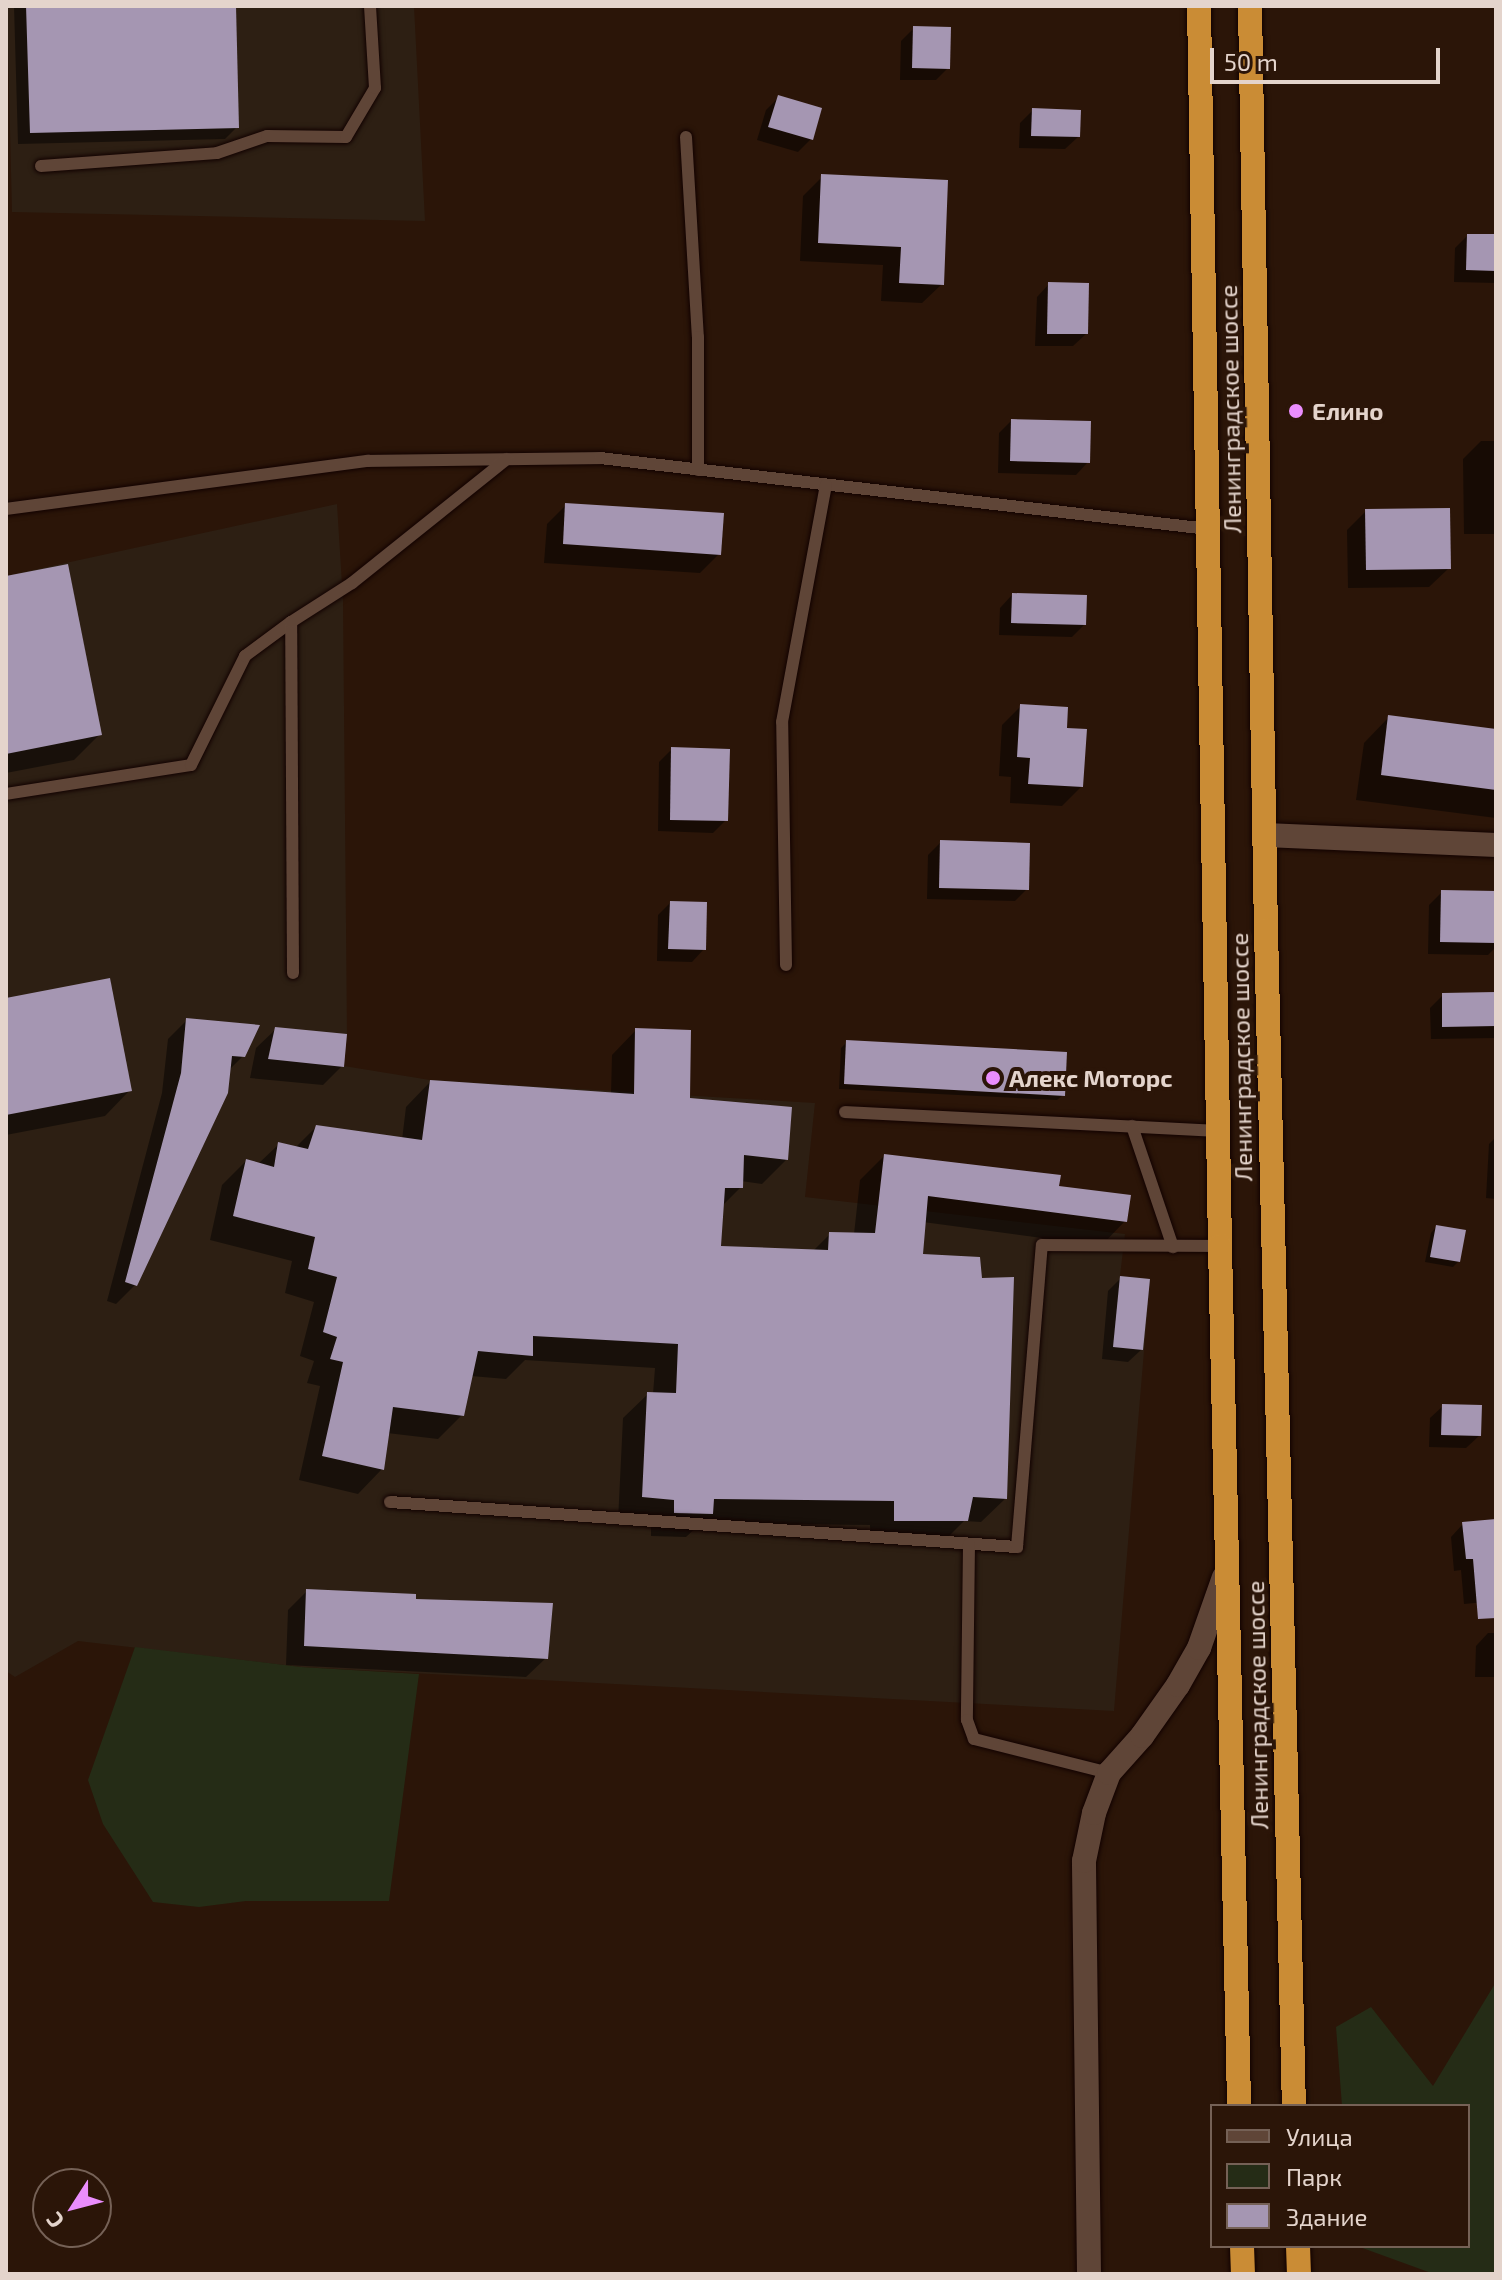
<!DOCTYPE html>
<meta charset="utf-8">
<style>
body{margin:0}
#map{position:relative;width:1502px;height:2280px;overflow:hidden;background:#2b1508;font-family:"Exo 2",sans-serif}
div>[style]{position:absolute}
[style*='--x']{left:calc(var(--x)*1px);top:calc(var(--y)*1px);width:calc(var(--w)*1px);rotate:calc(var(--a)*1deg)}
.industrial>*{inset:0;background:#2d1f13}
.green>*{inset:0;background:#252c16}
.shadow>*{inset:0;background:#0007}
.building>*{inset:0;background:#a596b2}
.roads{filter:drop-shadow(0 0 2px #120200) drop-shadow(0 0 2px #120200)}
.lane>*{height:12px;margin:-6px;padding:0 6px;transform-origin:6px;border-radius:6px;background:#5f4537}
.street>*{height:24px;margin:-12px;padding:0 12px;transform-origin:12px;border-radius:12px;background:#5f4537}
.secondary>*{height:24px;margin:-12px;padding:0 12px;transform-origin:12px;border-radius:12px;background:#5f4537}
.highway>*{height:24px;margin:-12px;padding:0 12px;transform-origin:12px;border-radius:12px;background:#ca8c35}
.dots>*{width:22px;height:22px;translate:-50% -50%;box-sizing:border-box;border:4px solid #2b1508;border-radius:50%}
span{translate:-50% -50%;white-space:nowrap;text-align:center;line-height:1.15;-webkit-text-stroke:8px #2b1508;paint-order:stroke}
.street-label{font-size:24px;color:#e4d4cc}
.poi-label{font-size:24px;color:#e4d4cc;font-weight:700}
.left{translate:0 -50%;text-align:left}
.frame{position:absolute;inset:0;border:8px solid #e4d4cc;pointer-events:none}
.legend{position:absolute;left:1210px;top:2104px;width:260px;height:144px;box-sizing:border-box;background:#2b1508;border:2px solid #756156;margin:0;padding:10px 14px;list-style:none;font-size:24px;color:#e4d4cc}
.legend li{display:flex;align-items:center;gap:16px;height:40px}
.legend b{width:40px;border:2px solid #756156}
.north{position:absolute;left:32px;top:2168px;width:80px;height:80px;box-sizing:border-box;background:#2b1508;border:2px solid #756156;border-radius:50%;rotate:234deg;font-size:22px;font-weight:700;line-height:32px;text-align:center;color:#e4d4cc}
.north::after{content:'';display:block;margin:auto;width:28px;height:36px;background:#ea8dfd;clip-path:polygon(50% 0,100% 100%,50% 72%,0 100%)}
.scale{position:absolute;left:1210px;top:48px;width:230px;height:36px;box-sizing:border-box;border:4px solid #e4d4cc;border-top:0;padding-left:10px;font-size:24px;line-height:28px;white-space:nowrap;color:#e4d4cc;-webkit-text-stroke:6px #2b1508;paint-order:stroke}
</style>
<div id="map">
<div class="industrial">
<i style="clip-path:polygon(7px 6px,414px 6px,425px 221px,12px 212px)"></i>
<i style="clip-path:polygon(337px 504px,343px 600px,347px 1034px,344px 1066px,430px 1080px,815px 1103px,805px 1197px,1125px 1234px,1120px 1276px,1150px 1279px,1114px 1711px,301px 1667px,78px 1641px,15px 1677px,6px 1671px,6px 576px)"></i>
</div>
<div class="green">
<i style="clip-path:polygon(135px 1647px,301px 1667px,419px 1674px,389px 1901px,246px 1901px,199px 1907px,153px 1902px,103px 1824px,88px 1780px)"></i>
<i style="clip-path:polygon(1496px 1982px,1496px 2274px,1434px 2274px,1357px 2246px,1468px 2246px,1468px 2106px,1342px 2106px,1336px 2027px,1371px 2007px,1433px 2086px)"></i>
</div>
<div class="shadow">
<i style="clip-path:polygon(14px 6px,234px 6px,237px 127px,225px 139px,18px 144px)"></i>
<i style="clip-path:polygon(914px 28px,948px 68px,936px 80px,900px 80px,901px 41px)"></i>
<i style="clip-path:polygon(779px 97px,811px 139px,798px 152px,757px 140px,766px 110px)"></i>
<i style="clip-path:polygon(1033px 110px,1078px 137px,1065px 149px,1019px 148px,1020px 123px)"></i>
<i style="clip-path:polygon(822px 177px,946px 182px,942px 284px,922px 303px,881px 301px,883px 265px,800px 261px,803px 196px)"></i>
<i style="clip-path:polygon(1467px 236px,1496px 236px,1496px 283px,1454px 282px,1455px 248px)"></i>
<i style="clip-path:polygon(1049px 284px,1086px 334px,1073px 346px,1035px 346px,1037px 297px)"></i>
<i style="clip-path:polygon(1011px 421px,1088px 462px,1076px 475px,998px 473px,999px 433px)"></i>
<i style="clip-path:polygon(1481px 441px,1496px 441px,1496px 534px,1464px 534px,1463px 459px)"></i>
<i style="clip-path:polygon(566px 505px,719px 554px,700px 573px,544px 563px,547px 524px)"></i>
<i style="clip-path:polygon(1366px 511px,1449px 568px,1429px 587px,1348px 588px,1347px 530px)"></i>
<i style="clip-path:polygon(6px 578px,99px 735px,74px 760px,6px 773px)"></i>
<i style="clip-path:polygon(1012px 595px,1084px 625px,1072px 637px,999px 635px,1000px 608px)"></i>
<i style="clip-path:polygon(1021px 706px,1065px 730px,1081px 787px,1062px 806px,1010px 803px,1011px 777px,999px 776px,1002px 725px)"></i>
<i style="clip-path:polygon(1389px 717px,1496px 731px,1496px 818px,1356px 800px,1364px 743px)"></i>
<i style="clip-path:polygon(672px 749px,726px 820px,713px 833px,658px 831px,659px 762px)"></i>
<i style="clip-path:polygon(941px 842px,1027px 889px,1015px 901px,927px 899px,928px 855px)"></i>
<i style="clip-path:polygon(1442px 892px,1496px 893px,1496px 947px,1488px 955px,1428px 954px,1429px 905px)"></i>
<i style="clip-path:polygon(670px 903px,704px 949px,692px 962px,657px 961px,658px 915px)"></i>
<i style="clip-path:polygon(1496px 994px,1496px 1038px,1431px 1039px,1430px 1008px,1443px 995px)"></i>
<i style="clip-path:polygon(6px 1000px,130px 1090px,105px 1116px,6px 1135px)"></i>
<i style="clip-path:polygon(187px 1020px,243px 1056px,228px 1071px,135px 1285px,116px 1304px,107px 1301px,162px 1093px,168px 1039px)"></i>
<i style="clip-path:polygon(276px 1029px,342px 1066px,323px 1085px,250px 1078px,256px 1048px)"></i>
<i style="clip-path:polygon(636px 1030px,688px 1100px,786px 1160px,762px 1184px,741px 1181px,741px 1187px,722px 1206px,719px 1248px,812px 1252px,830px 1234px,854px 1234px,860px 1180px,884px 1156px,1057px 1188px,1125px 1221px,1101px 1246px,923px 1222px,920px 1256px,1006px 1498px,981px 1522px,964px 1521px,941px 1544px,871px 1544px,870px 1525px,701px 1523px,686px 1537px,651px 1536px,651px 1523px,618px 1521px,623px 1418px,648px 1394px,653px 1394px,655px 1368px,525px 1360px,506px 1379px,471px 1376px,462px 1415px,438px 1439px,387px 1433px,382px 1469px,358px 1494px,299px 1480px,320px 1386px,307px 1383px,314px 1361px,300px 1356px,314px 1302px,285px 1293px,292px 1261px,210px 1240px,222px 1185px,246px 1161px,258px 1164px,278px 1145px,295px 1148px,316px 1127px,402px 1140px,406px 1107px,430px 1082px,611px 1095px,612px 1055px)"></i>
<i style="clip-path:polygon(847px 1042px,1063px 1095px,1057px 1100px,839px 1089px,841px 1048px)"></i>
<i style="clip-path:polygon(1496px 1137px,1496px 1199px,1486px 1198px,1489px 1144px)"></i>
<i style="clip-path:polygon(1436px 1227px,1459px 1261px,1453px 1267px,1425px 1262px,1431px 1233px)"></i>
<i style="clip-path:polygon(1121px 1278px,1141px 1350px,1128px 1362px,1102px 1359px,1108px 1291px)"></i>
<i style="clip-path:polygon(1443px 1406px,1479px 1436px,1466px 1448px,1429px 1447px,1430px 1418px)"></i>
<i style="clip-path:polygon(1496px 1521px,1496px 1601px,1464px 1604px,1461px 1570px,1454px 1571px,1451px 1537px,1463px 1524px)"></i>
<i style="clip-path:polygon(307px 1591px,546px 1658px,526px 1677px,286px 1665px,288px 1610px)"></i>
<i style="clip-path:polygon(1488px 1633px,1496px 1633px,1496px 1677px,1475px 1677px,1476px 1646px)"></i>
</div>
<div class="building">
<i style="clip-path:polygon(26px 6px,236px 6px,239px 128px,30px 133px)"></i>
<i style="clip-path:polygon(913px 26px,951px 27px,950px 69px,912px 68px)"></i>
<i style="clip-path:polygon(778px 95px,822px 108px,813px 140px,768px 127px)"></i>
<i style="clip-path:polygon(1032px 108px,1081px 110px,1080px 137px,1031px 136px)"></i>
<i style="clip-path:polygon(821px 174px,948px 180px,944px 285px,899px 283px,901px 247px,818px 243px)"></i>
<i style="clip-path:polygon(1467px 234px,1496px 234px,1496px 271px,1466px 270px)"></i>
<i style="clip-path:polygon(1048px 282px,1089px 283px,1088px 334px,1047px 334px)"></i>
<i style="clip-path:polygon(1011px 419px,1091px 421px,1090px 463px,1010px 461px)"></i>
<i style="clip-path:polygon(565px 503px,724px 513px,721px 555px,563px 544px)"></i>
<i style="clip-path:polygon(1450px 508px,1451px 569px,1366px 570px,1365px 509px)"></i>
<i style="clip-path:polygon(68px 564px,102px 735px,6px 754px,6px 576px)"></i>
<i style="clip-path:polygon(1012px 593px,1087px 595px,1086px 625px,1011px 623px)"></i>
<i style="clip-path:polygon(1020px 704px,1068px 707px,1067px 728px,1087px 729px,1083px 787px,1028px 784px,1030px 758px,1017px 757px)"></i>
<i style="clip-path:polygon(1388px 715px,1496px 729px,1496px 790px,1381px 775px)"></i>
<i style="clip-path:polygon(671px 747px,730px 749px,728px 821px,670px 820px)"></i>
<i style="clip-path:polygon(940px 840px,1030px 843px,1029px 890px,939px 888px)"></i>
<i style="clip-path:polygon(1441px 890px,1496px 891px,1496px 943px,1440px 942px)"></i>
<i style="clip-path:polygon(670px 901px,707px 902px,706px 950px,668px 949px)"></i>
<i style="clip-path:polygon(110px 978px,132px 1091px,6px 1115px,6px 998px)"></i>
<i style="clip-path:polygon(1496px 992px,1496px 1026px,1442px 1027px,1442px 993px)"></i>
<i style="clip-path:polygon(186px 1018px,260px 1025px,245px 1057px,232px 1056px,228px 1093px,137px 1286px,125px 1282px,181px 1073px)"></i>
<i style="clip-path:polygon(275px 1027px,347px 1034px,344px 1067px,268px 1059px)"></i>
<i style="clip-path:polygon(635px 1028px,691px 1030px,690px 1098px,792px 1107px,788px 1160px,744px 1155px,743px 1188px,725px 1188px,721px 1246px,828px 1250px,829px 1232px,875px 1233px,884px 1154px,1061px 1175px,1059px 1186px,1131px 1195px,1127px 1222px,928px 1196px,923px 1254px,980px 1257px,982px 1278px,1014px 1277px,1007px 1499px,973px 1497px,968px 1521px,894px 1521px,894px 1501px,714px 1499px,713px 1514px,674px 1513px,674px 1500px,642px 1497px,647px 1392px,676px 1393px,678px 1344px,533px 1336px,533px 1356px,478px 1351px,464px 1416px,393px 1407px,384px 1470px,322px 1456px,343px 1362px,330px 1359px,337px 1337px,323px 1332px,337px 1277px,308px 1269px,315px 1237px,233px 1216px,246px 1159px,274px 1167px,278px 1142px,308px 1149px,316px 1125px,422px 1140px,430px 1080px,634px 1094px)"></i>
<i style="clip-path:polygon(846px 1040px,1067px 1052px,1065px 1096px,844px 1084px)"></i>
<i style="clip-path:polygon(1436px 1225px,1466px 1230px,1460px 1262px,1430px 1257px)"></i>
<i style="clip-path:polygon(1120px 1276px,1150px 1279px,1143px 1350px,1113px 1347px)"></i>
<i style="clip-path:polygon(1442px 1404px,1482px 1405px,1481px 1436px,1441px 1435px)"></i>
<i style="clip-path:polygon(1496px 1519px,1496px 1618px,1478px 1619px,1473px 1559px,1466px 1559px,1462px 1522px)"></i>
<i style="clip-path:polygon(306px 1589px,416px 1594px,416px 1599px,553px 1603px,548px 1659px,304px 1646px)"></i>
</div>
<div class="roads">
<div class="lane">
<i style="--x:686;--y:137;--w:200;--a:86.6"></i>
<i style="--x:698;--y:337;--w:133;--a:90"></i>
<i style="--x:41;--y:166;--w:176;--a:-4.2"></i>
<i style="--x:217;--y:153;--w:53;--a:-18.8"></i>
<i style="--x:267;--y:136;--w:79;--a:0.7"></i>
<i style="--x:346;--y:137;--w:57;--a:-59.4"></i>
<i style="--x:375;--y:88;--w:82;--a:-93.5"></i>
<i style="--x:6;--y:509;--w:365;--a:-7.6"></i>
<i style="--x:368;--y:461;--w:232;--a:-0.7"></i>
<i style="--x:600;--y:458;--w:612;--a:6.66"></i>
<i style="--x:6;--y:794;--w:187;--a:-8.9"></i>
<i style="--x:191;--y:765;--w:122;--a:-63.6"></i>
<i style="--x:245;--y:656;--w:57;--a:-36.5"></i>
<i style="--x:786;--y:965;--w:243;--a:-90.9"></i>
<i style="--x:782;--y:722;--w:241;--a:-79.5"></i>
<i style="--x:293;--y:973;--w:351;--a:-90.3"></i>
<i style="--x:291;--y:622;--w:72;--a:-32.6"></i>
<i style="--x:352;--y:583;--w:198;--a:-38.7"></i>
<i style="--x:845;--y:1112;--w:373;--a:2.9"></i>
<i style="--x:1132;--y:1126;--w:128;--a:71.3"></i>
<i style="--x:390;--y:1502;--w:629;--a:4.11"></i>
<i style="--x:1017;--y:1547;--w:303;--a:-85.3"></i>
<i style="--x:1042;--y:1245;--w:178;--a:0.3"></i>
<i style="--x:969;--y:1544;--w:176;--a:90.7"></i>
<i style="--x:967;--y:1720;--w:20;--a:70"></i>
<i style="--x:974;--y:1739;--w:139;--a:14.1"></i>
</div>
<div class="street">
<i style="--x:1089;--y:2274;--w:413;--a:-90.7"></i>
<i style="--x:1084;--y:1861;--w:49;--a:-78.2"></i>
<i style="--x:1094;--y:1813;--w:43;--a:-69.4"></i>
<i style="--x:1109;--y:1773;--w:50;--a:-48.3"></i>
<i style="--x:1142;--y:1736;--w:62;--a:-54.8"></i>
<i style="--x:1178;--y:1685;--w:43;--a:-60.4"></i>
<i style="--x:1199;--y:1648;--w:75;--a:-70.6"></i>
</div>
<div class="secondary">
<i style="--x:1266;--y:835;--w:230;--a:2.5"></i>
</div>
<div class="highway">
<i style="--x:1199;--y:6;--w:1240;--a:89.03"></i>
<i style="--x:1220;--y:1246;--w:860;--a:88.73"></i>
<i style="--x:1250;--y:6;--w:924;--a:89.01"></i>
<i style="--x:1266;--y:930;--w:1176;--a:88.64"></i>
<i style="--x:1242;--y:2246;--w:28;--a:88"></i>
<i style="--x:1298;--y:2246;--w:28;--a:88"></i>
</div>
</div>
<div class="dots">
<i style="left:1296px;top:411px;background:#ea8dfd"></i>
<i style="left:993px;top:1078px;background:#ea8dfd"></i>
</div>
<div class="street-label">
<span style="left:1230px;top:409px;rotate:-91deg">Ленинградское шоссе</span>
<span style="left:1241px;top:1057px;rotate:-91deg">Ленинградское шоссе</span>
<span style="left:1257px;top:1705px;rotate:-91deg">Ленинградское шоссе</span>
</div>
<div class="poi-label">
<span class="left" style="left:1312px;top:411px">Елино</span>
<span class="left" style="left:1009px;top:1078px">Алекс Моторс</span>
</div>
<div class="frame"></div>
<ul class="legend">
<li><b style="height:10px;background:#5f4537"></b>Улица</li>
<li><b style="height:22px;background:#252c16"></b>Парк</li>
<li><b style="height:22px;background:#a596b2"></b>Здание</li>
</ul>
<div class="north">С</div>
<div class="scale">50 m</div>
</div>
